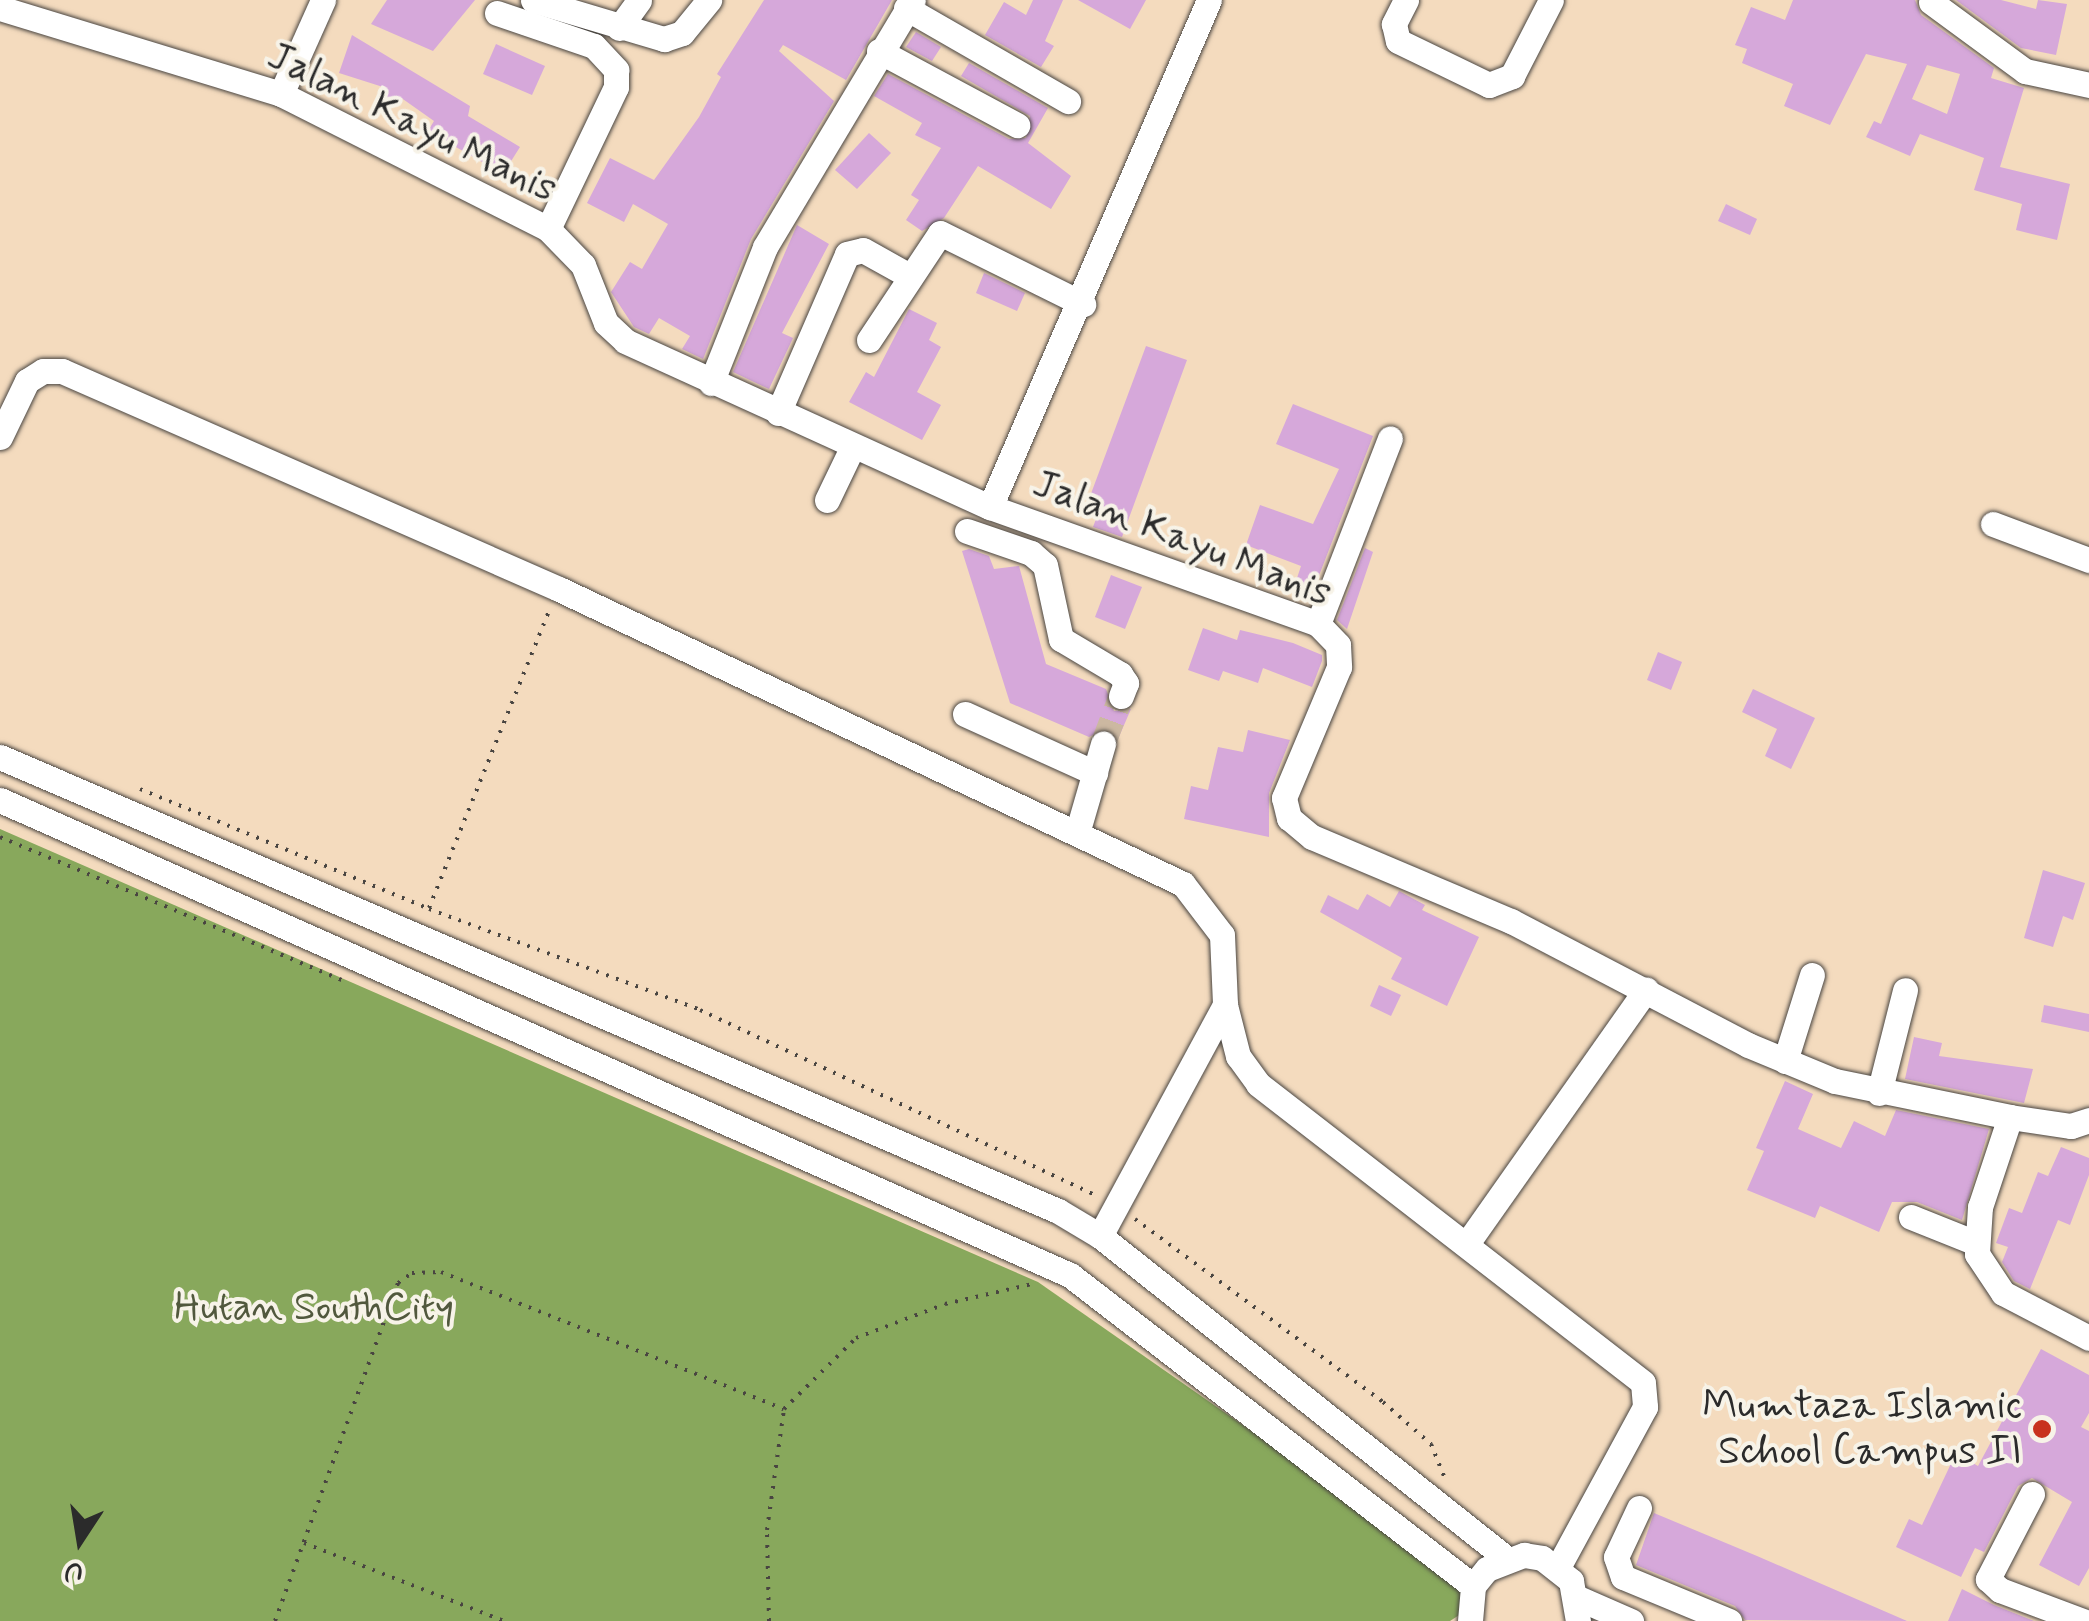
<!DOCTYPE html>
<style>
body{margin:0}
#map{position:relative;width:2089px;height:1621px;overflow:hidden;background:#f4dbbe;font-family:Mynerve,sans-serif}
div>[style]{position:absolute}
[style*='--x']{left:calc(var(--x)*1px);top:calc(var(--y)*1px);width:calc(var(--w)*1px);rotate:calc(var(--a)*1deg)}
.forest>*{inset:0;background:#88a85c}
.building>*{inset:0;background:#d6a8da}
.minor-tunnel>*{height:25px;margin-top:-12.5px;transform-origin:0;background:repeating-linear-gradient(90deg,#ccb8a1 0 25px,transparent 0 37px)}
.path>*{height:4px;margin-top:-2px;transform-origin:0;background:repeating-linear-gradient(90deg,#494541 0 2.5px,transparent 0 10.5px)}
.roads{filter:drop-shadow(0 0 2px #494541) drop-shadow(0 0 2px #494541)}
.minor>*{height:25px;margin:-12.5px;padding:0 12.5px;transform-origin:12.5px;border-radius:12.5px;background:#fff}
.dots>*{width:28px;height:28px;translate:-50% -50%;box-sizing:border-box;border:5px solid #f7f3e8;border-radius:50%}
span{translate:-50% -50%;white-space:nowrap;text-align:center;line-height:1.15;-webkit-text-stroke:8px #f7f3e8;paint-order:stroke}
.street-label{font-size:40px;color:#2b2b2b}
.park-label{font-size:40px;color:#51583d}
.poi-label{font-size:40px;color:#2b2b2b}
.right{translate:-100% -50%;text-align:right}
.north{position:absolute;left:30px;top:1491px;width:100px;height:100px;-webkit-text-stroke:8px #f7f3e8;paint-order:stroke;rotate:192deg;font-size:28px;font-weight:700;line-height:40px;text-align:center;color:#2b2b2b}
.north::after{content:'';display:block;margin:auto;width:35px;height:45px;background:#2b2b2b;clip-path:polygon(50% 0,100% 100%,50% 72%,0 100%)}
</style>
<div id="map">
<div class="forest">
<i style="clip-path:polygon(0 829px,1038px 1282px,1473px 1586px,1467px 1610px,1450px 1621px,0 1621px)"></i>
</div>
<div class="building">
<i style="clip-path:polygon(387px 0,475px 0,433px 51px,371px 24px)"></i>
<i style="clip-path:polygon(764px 0,892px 0,846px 80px,783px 45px,779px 51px,834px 101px,751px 239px,703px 359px,682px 349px,690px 336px,659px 318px,649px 334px,634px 327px,611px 292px,630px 262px,642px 269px,668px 224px,633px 204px,624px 222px,587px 203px,610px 158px,654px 180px,699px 117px,721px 77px,717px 74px)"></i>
<i style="clip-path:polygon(1033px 0,1063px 0,1045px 41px,1054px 46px,1041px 67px,985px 35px,1004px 2px,1026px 15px)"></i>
<i style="clip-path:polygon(1078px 0,1146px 0,1130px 29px)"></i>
<i style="clip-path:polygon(evenodd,1793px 0,1915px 0,1921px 15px,1994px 68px,1991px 78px,2024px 88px,2000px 167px,2070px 184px,2057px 240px,2016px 230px,2022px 204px,1974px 190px,1984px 158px,1920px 134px,1910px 156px,1866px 137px,1874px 121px,1881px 124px,1907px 64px,1866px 54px,1830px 125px,1784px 106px,1793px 84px,1742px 63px,1747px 49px,1735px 45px,1751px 7px,1785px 20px,1793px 0,1927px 65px,1960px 74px,1947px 114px,1912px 99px,1927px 65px)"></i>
<i style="clip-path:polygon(1956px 0,2001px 0,2036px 9px,2038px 0,2067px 4px,2056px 55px,2021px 48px)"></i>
<i style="clip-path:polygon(916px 32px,941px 47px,932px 61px,906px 47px)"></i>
<i style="clip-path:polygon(352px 35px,470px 106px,468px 116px,520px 147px,503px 174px,428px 131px,434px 121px,400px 97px,396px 103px,379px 94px,383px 87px,339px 73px)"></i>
<i style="clip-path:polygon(496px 44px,545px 66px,532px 95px,483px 74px)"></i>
<i style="clip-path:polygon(969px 63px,1048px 108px,1028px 143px,1071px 176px,1051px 209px,978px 166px,944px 218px,922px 231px,906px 220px,919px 200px,911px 195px,941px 148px,915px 135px,922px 123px,874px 96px,888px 74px,1009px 139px,1026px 138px,1030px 116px,961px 76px)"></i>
<i style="clip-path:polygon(869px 133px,891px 153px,857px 189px,835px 170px)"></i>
<i style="clip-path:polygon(1726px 204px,1757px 219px,1750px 235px,1718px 221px)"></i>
<i style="clip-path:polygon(797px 225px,829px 244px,782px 333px,793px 338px,769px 389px,733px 372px)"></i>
<i style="clip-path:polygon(984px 273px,1025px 293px,1017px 311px,976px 293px)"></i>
<i style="clip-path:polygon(909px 309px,937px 323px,929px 340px,941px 347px,917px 392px,941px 405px,922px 440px,849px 402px,866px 372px,874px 377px)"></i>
<i style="clip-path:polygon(1146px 346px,1187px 360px,1122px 537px,1093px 527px,1102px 503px,1089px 499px)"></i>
<i style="clip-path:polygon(1293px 404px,1373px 436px,1313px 591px,1295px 584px,1301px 566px,1246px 545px,1260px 505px,1313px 524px,1339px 469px,1276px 444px)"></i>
<i style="clip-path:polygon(1365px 548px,1373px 552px,1347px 629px,1337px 620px)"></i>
<i style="clip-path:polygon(969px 549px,989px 556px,994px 569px,1019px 566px,1046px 664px,1106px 689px,1114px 711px,1131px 709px,1118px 739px,1107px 728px,1089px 737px,1010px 703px,962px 551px)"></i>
<i style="clip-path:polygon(1111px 575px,1142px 587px,1125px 629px,1095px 617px)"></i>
<i style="clip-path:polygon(1203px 628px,1237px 640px,1240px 630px,1293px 643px,1322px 655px,1322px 661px,1312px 687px,1263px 668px,1258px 683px,1223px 671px,1219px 681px,1188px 670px)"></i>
<i style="clip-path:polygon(1658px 652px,1682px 662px,1671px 690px,1647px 680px)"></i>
<i style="clip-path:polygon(1753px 689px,1815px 718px,1791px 769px,1765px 756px,1777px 729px,1742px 712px)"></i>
<i style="clip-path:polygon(1248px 730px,1290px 740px,1269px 793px,1269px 837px,1184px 819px,1191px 786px,1208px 790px,1218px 747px,1243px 752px)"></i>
<i style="clip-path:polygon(2043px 870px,2085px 883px,2073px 920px,2063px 916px,2053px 947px,2024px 938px)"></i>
<i style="clip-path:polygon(1399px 891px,1425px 905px,1422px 910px,1479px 937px,1447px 1006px,1391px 979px,1402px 958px,1320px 912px,1328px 895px,1358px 910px,1367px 894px,1390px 907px)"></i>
<i style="clip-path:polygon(1379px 985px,1401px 995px,1391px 1016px,1370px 1006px)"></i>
<i style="clip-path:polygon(2044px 1005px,2089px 1014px,2089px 1032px,2041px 1022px)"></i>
<i style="clip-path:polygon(1914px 1037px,1942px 1043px,1939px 1056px,2033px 1069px,2024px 1103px,1905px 1079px)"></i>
<i style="clip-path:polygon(1785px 1081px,1813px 1094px,1798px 1129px,1841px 1148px,1854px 1121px,1885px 1136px,1896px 1110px,1989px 1129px,1962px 1220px,1917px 1202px,1892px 1202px,1879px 1232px,1820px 1206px,1815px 1218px,1747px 1190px,1764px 1151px,1756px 1148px)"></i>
<i style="clip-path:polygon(2061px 1147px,2089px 1158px,2089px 1175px,2070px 1225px,2058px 1220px,2030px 1289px,2014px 1281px,2002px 1262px,2008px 1247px,1996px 1243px,2009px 1208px,2022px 1213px,2038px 1172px,2048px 1176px)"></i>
<i style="clip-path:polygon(2041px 1349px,2089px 1375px,2089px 1413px,2081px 1427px,2089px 1431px,2089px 1568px,2079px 1586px,2039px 1565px,2072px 1502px,2032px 1478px,2018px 1486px,1984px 1552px,1975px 1548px,1961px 1577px,1896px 1547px,1909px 1519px,1922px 1525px,1956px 1453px,1978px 1466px)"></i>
<i style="clip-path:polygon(1654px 1513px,1757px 1556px,1907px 1621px,1745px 1620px,1735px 1606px,1636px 1565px)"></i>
<i style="clip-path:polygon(1962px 1589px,1994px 1605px,2034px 1621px,1948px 1621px)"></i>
</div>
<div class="minor-tunnel">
<i style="--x:1103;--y:744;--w:51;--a:-69.4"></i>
</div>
<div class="path">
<i style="--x:140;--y:789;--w:313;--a:22.5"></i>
<i style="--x:429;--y:909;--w:289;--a:20.4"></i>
<i style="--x:700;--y:1010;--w:438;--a:25.1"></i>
<i style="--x:0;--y:837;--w:374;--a:22.7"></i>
<i style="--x:429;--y:908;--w:320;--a:-68"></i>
<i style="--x:1135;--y:1219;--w:308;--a:36.4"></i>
<i style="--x:1383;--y:1402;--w:64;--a:41.2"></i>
<i style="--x:1431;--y:1444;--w:38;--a:68"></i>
<i style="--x:304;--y:1543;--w:215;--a:21.3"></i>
<i style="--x:275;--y:1621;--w:360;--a:-70"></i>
<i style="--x:398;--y:1283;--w:17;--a:-36"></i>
<i style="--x:412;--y:1273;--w:29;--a:-2"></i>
<i style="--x:441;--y:1272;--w:369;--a:21.8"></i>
<i style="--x:769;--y:1621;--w:91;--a:-91.3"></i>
<i style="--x:767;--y:1530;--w:122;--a:-82"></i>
<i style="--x:784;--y:1409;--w:101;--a:-44.6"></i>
<i style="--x:856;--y:1338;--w:95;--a:-20.9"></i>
<i style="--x:945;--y:1304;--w:89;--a:-12.9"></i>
</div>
<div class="roads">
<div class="minor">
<i style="--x:533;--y:0;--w:137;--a:16.6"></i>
<i style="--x:664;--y:39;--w:19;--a:-18"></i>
<i style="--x:682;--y:33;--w:43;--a:-50.7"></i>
<i style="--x:1406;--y:0;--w:27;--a:117"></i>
<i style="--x:1394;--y:24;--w:17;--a:77"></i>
<i style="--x:1398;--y:41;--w:101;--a:25.8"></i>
<i style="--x:1489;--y:85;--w:25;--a:-21"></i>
<i style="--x:1512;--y:76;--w:85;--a:-62.8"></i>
<i style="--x:1931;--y:2;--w:117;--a:36.3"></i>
<i style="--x:2025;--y:71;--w:66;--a:12.3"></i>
<i style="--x:0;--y:8;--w:294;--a:17"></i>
<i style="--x:281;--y:94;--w:299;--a:26.8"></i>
<i style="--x:548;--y:229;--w:50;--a:45.8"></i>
<i style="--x:583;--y:265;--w:62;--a:68.4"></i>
<i style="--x:606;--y:323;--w:26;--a:43"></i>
<i style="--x:625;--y:341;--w:401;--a:24.5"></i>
<i style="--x:990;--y:507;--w:348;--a:19.6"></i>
<i style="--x:1318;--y:624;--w:29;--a:46"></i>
<i style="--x:1338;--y:645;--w:22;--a:87"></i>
<i style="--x:1339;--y:667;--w:142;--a:112.8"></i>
<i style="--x:1284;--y:798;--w:21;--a:76"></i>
<i style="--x:1289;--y:818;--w:30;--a:40"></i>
<i style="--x:1312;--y:837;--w:216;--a:22.9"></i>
<i style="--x:1511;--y:921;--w:267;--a:27.6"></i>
<i style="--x:1748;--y:1045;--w:94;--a:22.5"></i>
<i style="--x:1835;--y:1081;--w:179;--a:11.6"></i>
<i style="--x:2010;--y:1117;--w:62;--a:8.4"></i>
<i style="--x:2071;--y:1126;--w:19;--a:-18"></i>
<i style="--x:906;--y:8;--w:187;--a:29.9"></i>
<i style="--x:497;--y:13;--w:102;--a:18.8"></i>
<i style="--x:594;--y:46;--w:33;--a:47"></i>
<i style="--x:616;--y:70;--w:17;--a:90"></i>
<i style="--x:616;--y:87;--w:157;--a:115.6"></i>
<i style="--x:619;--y:28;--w:34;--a:-54"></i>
<i style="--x:879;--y:51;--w:157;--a:28.2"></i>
<i style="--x:281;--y:94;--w:103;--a:-65.9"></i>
<i style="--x:869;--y:340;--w:128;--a:-56.4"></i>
<i style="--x:940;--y:233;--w:160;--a:26.4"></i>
<i style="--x:711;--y:383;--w:146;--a:-68.3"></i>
<i style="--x:765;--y:247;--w:288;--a:-59.1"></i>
<i style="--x:778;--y:413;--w:173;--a:-66.5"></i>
<i style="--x:847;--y:254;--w:16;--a:-14"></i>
<i style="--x:863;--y:250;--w:51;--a:29.1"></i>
<i style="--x:0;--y:437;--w:62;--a:-64.3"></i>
<i style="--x:27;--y:381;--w:19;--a:-32"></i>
<i style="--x:43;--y:371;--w:19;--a:0"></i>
<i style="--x:62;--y:371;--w:543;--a:23.68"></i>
<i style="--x:559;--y:589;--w:690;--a:25.3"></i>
<i style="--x:1183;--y:884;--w:64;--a:52.6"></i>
<i style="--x:1222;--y:935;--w:70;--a:87.5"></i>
<i style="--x:1225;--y:1005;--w:53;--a:75.7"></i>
<i style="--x:1238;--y:1056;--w:34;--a:54"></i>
<i style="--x:1258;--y:1084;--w:487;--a:37.8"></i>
<i style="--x:1643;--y:1383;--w:24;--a:85"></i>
<i style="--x:1645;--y:1407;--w:182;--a:118.5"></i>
<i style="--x:827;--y:500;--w:60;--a:-64.3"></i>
<i style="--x:990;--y:507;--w:552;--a:-66.64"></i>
<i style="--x:1993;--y:524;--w:103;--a:20.6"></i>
<i style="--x:967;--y:531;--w:68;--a:19"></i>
<i style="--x:1031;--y:553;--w:18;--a:41"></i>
<i style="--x:1045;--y:565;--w:76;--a:77.8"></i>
<i style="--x:1061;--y:639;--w:69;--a:30.7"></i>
<i style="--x:1120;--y:674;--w:11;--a:56"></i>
<i style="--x:1126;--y:683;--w:14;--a:111"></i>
<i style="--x:1318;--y:624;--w:199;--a:-68.8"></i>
<i style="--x:965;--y:714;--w:143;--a:24.4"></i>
<i style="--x:0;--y:757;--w:1151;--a:23.22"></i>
<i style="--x:1058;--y:1211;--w:49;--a:30.8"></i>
<i style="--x:1100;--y:1236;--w:518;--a:38.42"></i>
<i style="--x:0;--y:800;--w:1171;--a:23.94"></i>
<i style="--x:1070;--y:1275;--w:509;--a:37.66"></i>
<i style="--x:1078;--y:830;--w:90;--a:-73.8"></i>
<i style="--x:1785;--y:1061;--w:90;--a:-72.6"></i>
<i style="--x:1879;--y:1093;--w:106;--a:-75.8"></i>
<i style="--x:2010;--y:1117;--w:95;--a:108.4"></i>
<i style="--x:1980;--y:1207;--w:47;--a:93.7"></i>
<i style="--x:1977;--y:1254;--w:47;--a:56.3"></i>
<i style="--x:2003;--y:1293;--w:97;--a:27.6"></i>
<i style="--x:1911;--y:1217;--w:70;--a:21.8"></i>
<i style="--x:1100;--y:1236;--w:263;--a:-61.6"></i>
<i style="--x:1468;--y:1242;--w:309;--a:-54.8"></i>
<i style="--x:2032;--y:1494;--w:96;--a:117.4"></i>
<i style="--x:1988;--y:1579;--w:16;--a:43"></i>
<i style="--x:2000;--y:1590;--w:89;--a:20.5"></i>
<i style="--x:1639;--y:1508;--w:54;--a:115.1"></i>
<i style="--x:1616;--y:1557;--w:21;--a:71"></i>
<i style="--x:1623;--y:1577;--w:115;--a:22.5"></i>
<i style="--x:1578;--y:1598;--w:58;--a:23.5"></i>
<i style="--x:1470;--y:1621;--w:35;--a:-85"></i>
<i style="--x:1473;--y:1586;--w:22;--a:-51"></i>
<i style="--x:1487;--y:1569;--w:40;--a:-21"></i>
<i style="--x:1524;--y:1555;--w:18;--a:9"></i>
<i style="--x:1542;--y:1558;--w:37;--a:38"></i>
<i style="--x:1571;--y:1581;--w:41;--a:80.1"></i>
</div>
</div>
<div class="dots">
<i style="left:2042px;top:1429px;background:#c8321e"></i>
</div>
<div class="street-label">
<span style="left:412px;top:123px;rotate:26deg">Jalan Kayu Manis</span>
<span style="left:1182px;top:539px;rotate:21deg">Jalan Kayu Manis</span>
</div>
<div class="park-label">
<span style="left:314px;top:1308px">Hutan SouthCity</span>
</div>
<div class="poi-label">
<span class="right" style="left:2022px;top:1429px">Mumtaza Islamic<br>School Campus II</span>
</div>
<div class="north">U</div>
</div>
